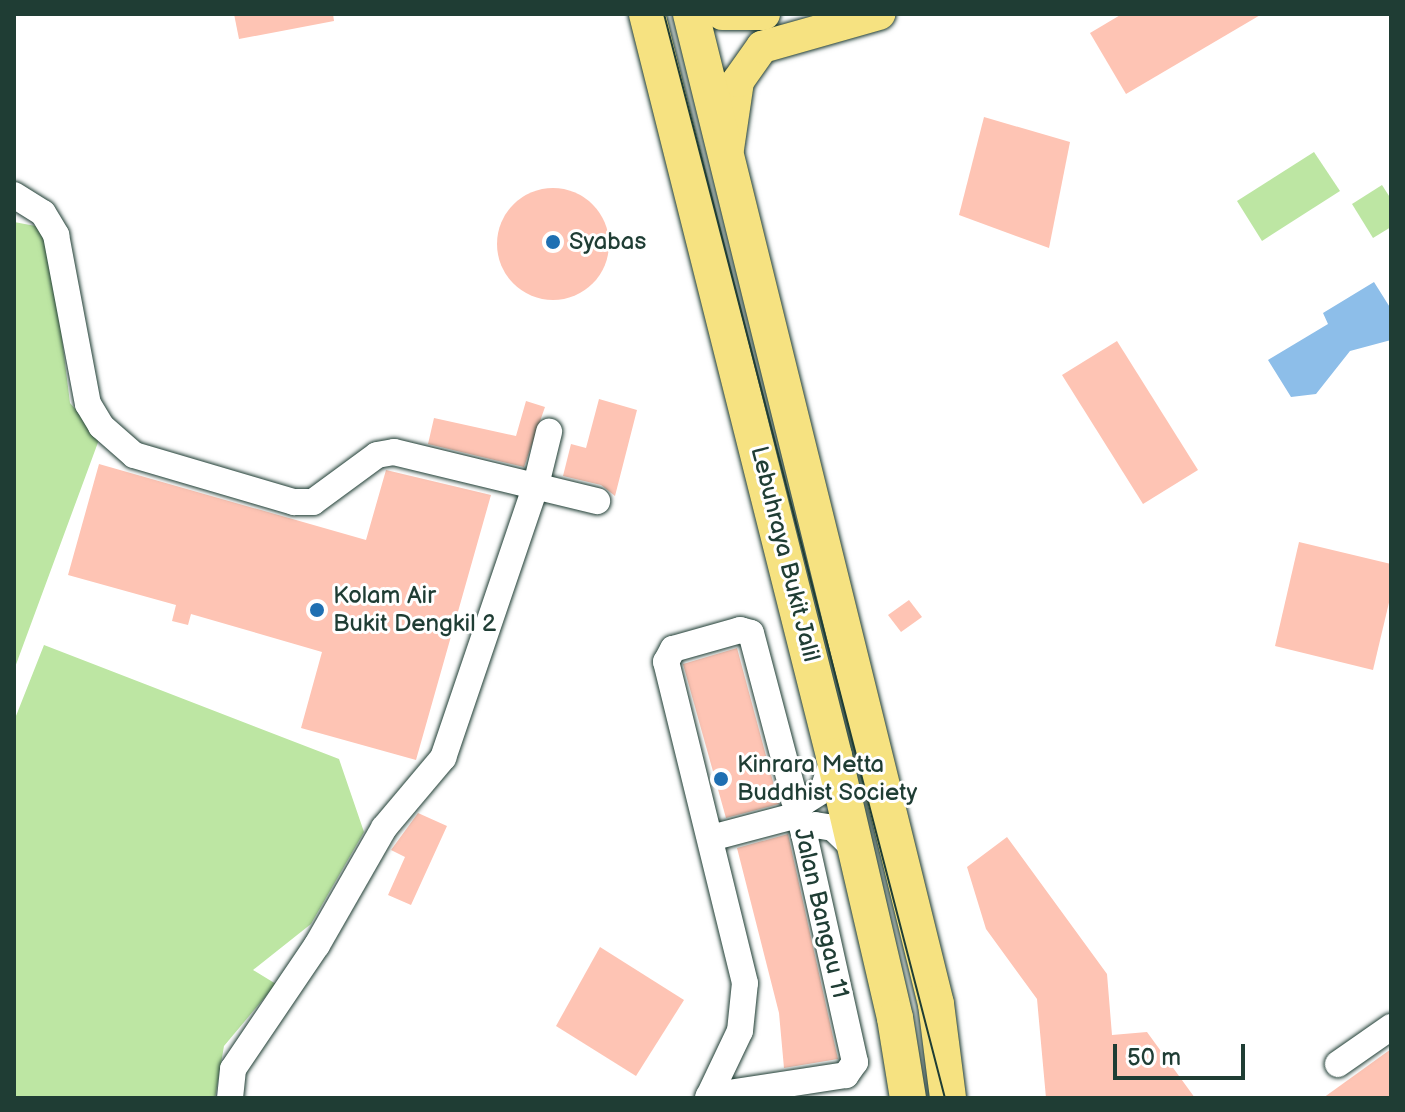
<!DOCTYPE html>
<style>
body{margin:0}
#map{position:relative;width:1405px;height:1112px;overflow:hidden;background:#fff;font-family:"Balsamiq Sans",sans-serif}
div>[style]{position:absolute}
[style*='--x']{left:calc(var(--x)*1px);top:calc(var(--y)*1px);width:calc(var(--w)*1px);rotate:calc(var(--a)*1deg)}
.green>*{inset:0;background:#bde6a3}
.water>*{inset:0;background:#8dbee9}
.building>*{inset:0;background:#fec4b4}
.round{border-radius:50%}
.roads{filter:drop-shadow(0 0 2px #1f3d34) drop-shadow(0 0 2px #1f3d34)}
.minor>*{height:26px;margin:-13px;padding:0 13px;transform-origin:13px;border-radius:13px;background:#fff}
.major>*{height:32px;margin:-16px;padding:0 16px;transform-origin:16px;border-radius:16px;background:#f6e281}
.highway>*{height:36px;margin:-18px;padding:0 18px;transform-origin:18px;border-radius:18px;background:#f6e281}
.tram>*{height:2px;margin:-1px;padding:0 1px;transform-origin:1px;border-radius:1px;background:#1f3d34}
.dots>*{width:22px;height:22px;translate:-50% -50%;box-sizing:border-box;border:4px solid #fff;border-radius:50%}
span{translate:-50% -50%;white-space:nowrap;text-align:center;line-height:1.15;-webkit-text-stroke:6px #fff;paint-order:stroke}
.poi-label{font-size:24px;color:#1f3d34}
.left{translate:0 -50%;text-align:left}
.street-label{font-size:24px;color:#1f3d34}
.frame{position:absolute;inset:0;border:16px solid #1f3d34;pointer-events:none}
.scale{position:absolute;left:1113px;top:1044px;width:132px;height:36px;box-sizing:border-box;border:4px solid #1f3d34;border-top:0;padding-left:10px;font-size:24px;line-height:28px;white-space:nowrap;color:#1f3d34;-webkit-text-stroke:6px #fff;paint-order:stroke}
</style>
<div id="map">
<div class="green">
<i style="clip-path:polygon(1314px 152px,1340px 191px,1262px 241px,1237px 201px)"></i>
<i style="clip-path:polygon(1382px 185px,1391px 199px,1391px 227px,1373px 238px,1352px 204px)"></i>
<i style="clip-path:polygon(14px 222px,41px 227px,51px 250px,70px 403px,100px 437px,14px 670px)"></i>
<i style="clip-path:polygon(44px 645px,339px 759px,364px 832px,311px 924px,253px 970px,276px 984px,224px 1046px,215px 1098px,14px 1098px,14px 721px)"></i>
</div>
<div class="water">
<i style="clip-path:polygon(1374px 282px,1391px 309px,1391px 340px,1350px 351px,1316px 394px,1291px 397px,1268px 360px,1328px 324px,1323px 313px)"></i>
</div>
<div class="building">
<i style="clip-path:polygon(234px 14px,333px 14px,334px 21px,239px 39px)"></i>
<i style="clip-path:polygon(1122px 14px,1262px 14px,1126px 94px,1090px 33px)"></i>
<i style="clip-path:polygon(984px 117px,1070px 142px,1049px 248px,959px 215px)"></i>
<i class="round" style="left:497px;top:188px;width:112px;height:112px"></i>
<i style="clip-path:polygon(1117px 341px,1198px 470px,1143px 504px,1062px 375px)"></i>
<i style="clip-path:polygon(599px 399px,637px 410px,615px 496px,601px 485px,563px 476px,571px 444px,586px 448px)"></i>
<i style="clip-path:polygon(526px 401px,545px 407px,524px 467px,428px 444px,434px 418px,516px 436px)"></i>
<i style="clip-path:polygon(99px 464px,366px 540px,386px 470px,491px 495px,416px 760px,301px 728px,322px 652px,191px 614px,188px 625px,172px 621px,176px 605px,68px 575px)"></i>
<i style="clip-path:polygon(1299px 542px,1391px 564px,1391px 594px,1373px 670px,1275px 646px)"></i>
<i style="clip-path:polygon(909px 600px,922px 617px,901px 632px,888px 615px)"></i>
<i style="clip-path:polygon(737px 648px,779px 804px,726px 818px,683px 664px)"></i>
<i style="clip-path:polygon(418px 813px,447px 826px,411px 905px,388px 895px,405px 857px,391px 850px)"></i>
<i style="clip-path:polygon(788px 834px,838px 1059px,784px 1068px,779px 1013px,737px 848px)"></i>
<i style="clip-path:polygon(1007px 837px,1107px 974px,1112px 1035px,1147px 1032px,1195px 1098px,1046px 1098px,1037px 999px,986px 929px,967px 867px)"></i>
<i style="clip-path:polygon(600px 947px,684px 1000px,636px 1076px,556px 1026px)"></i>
<i style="clip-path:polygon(1391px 1049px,1391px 1098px,1323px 1098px)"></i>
</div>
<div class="roads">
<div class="minor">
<i style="--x:14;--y:195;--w:34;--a:32"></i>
<i style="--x:43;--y:213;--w:26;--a:59"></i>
<i style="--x:56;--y:235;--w:172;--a:79.3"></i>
<i style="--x:88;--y:404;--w:26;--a:59"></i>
<i style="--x:101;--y:426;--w:44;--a:41.3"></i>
<i style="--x:134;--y:455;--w:167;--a:16.4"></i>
<i style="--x:294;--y:502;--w:19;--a:0"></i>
<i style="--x:313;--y:502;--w:79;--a:-36.3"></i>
<i style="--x:377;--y:455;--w:17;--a:-10"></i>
<i style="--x:394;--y:452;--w:209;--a:13.6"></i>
<i style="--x:794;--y:800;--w:10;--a:11"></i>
<i style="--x:804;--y:802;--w:22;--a:-32"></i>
<i style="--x:823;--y:790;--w:36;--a:-72"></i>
<i style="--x:804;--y:834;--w:14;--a:-39"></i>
<i style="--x:815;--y:825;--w:18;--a:9"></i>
<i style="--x:833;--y:828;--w:32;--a:44"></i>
<i style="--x:711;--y:838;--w:90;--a:-14.8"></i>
<i style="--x:1338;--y:1064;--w:65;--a:-34.9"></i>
<i style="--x:230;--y:1098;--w:29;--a:-84"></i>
<i style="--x:233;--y:1069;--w:150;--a:-55.9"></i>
<i style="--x:317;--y:945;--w:135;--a:-60.2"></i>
<i style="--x:384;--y:828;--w:92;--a:-49.9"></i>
<i style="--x:443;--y:758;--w:288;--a:-71.2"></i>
<i style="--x:536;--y:485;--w:55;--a:-76.2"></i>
<i style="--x:708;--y:1098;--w:74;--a:-64.5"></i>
<i style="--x:740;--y:1031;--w:48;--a:-84.1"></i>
<i style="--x:745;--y:983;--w:331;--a:-103.8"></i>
<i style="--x:666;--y:662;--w:15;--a:-62"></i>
<i style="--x:673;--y:649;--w:70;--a:-15.8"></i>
<i style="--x:740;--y:630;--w:11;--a:15"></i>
<i style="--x:751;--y:633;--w:208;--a:75.2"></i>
<i style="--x:804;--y:834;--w:234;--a:77.4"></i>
<i style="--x:855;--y:1062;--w:16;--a:125"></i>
<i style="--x:846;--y:1075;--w:139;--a:171.3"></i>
</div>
<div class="major">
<i style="--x:722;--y:14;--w:42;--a:0"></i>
<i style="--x:728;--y:149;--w:69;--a:-81.6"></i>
<i style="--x:738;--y:81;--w:42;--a:-54.8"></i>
<i style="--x:762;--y:47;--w:122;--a:-15.8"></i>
</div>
<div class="highway">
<i style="--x:647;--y:14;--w:765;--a:75.85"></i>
<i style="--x:834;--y:756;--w:269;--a:76.9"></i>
<i style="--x:895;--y:1018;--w:81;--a:80.8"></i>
<i style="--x:691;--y:14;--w:1020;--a:76.1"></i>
<i style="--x:936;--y:1004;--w:95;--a:82.7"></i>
</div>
</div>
<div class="tram">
<i style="--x:664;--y:14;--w:1120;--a:75.47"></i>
</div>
<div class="dots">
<i style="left:553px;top:242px;background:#1f6fb2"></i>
<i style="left:317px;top:610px;background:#1f6fb2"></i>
<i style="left:721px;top:779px;background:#1f6fb2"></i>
</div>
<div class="poi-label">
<span class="left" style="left:569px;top:242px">Syabas</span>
<span class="left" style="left:333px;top:610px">Kolam Air<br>Bukit Dengkil 2</span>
<span class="left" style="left:737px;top:779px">Kinrara Metta<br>Buddhist Society</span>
</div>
<div class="street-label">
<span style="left:785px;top:554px;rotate:76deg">Lebuhraya Bukit Jalil</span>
<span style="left:821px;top:913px;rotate:77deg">Jalan Bangau 11</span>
</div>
<div class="frame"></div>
<div class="scale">50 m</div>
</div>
